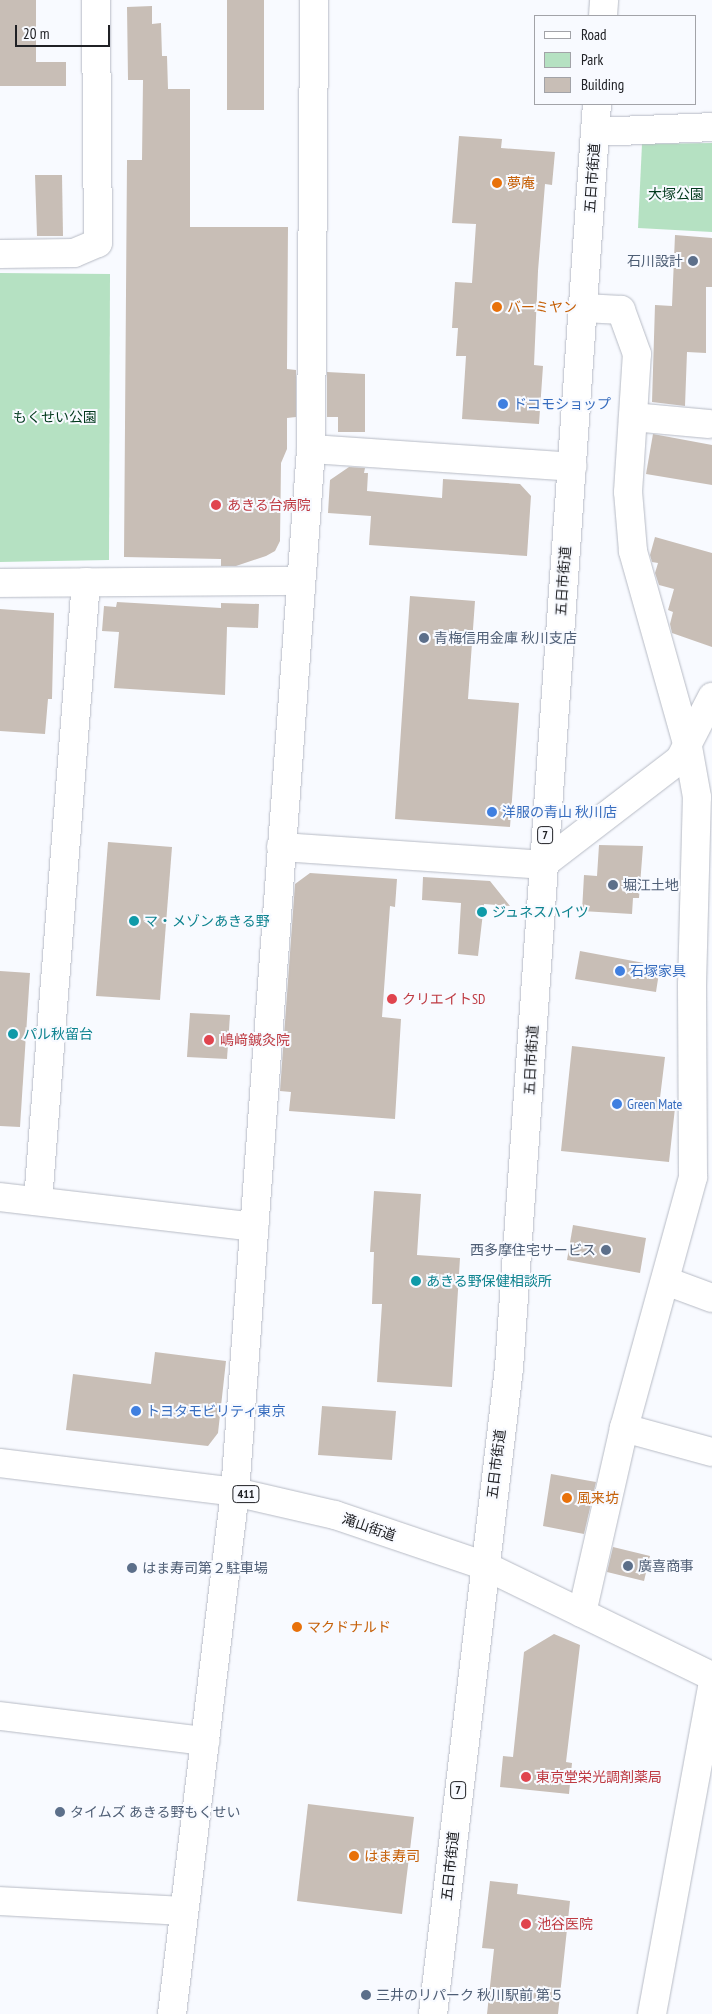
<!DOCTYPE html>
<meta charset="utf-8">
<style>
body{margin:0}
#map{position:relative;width:712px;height:2014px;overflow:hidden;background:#f8faff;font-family:"PT Sans Narrow","Noto Sans JP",sans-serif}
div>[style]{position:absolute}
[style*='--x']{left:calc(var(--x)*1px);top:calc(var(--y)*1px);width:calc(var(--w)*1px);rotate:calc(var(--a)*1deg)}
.green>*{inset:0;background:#b5e1c2}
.building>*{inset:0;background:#c8beb6}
.roads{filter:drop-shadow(0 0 1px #b7bbc5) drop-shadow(0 0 1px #b7bbc5)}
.minor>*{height:28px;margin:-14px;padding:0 14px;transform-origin:14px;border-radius:14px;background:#fff}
.major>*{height:28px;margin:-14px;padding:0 14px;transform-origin:14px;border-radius:14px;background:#fff}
.highway>*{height:28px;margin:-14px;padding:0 14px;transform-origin:14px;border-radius:14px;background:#fff}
.dots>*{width:14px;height:14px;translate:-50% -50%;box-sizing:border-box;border:2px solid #f8faff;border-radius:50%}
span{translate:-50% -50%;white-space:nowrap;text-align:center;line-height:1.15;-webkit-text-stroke:4px #f8faff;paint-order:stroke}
.shield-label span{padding:1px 4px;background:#f8faff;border:1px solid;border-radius:4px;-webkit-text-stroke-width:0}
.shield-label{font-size:12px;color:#202125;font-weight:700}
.street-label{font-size:14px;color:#202125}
.food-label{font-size:14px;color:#c56008}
.left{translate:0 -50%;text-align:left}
.park-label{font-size:14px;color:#01391c}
.service-label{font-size:14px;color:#4e5e75}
.right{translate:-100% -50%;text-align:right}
.shop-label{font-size:14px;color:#366cbe}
.health-label{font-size:14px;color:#be3a42}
.culture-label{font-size:14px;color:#0d838f}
.legend{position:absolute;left:534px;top:15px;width:162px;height:90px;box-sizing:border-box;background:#f8faff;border:1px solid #a2a3a8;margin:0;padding:6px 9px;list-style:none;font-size:15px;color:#202125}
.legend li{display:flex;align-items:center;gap:10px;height:25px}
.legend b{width:25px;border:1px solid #a2a3a8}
.scale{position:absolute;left:15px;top:25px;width:95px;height:22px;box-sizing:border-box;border:2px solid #202125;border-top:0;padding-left:6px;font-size:15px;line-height:18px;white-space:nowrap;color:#202125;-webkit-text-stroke:4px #f8faff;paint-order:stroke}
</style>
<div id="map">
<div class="green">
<i style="clip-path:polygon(712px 143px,712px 232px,638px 228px,642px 144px)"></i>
<i style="clip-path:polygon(0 273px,110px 274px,109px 560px,0 562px)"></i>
</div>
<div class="building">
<i style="clip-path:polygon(0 0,36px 0,36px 62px,66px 62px,66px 86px,0 86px)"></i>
<i style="clip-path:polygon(227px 0,264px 0,264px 110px,227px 110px)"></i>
<i style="clip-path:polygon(152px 6px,152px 24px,161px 23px,162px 56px,167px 56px,168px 89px,190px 89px,190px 227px,288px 227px,287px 369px,296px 370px,296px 417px,287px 418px,287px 449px,281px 463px,280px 541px,275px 551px,266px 556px,236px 566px,221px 566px,221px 559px,124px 557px,127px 160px,142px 160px,143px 80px,128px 80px,127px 7px)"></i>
<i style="clip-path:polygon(459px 136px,502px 139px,501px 148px,555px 152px,552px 185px,545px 184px,538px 271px,534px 365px,543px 366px,539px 424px,462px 419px,466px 356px,456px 356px,458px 328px,452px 328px,455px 282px,472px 283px,476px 224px,452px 223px)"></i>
<i style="clip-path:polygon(35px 175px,62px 175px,63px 236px,37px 236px)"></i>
<i style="clip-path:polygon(675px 235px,712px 238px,712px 287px,706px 287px,706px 353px,687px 352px,685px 406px,652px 402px,655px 305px,672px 306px)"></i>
<i style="clip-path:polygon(327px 372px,365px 374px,365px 432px,338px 432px,338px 417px,327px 417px)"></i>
<i style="clip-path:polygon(653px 434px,712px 445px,712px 485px,646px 474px)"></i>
<i style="clip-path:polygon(349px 467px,365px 468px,364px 473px,368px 473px,367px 491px,442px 498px,443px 479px,520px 484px,531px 496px,527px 556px,369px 545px,371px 516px,328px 513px,330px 480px)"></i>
<i style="clip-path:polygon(655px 537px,712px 553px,712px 647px,672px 633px,670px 624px,673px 612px,668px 610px,674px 589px,659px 585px,655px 573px,658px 563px,652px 562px,650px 555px)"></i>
<i style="clip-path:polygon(410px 596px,475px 601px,468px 699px,519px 703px,510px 827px,395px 819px)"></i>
<i style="clip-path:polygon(117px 602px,221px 608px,221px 603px,259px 604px,258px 628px,227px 627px,225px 695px,114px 688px,119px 632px,102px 631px,104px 606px,116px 607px)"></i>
<i style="clip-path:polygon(0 609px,54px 613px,52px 699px,48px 699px,45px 734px,0 731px)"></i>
<i style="clip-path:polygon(108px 842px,172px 847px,160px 1000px,96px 996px)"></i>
<i style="clip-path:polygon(599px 845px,643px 846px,639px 898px,633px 898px,632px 914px,582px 911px,584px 875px,597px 876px)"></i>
<i style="clip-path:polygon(310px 873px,397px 879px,395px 907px,390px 906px,382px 1017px,401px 1019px,395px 1119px,289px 1111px,291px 1092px,280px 1091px,295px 884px)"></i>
<i style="clip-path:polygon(423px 877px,490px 881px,510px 906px,484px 904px,478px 956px,458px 954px,461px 903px,422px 900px)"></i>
<i style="clip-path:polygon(580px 951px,660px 966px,656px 992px,575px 979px)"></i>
<i style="clip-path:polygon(0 971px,30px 973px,20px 1127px,0 1126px)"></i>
<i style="clip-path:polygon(190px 1013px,230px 1015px,227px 1059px,187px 1057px)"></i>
<i style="clip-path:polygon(572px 1046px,665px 1057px,659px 1106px,675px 1108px,669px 1162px,561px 1151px)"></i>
<i style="clip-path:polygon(374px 1191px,421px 1194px,417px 1255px,460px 1258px,452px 1387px,377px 1382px,382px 1304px,372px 1304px,374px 1252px,370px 1252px)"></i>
<i style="clip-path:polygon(573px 1225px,646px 1238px,640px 1273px,567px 1260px)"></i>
<i style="clip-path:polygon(155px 1352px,226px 1361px,218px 1433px,208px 1446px,66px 1430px,73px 1374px,151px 1384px)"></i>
<i style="clip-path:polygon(322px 1406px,396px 1411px,392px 1460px,318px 1455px)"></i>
<i style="clip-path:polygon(551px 1474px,596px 1482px,584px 1534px,543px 1526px)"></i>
<i style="clip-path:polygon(613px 1547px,650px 1556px,644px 1581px,607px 1572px)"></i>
<i style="clip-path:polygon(554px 1634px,580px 1645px,566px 1762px,572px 1763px,569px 1794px,500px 1787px,503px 1756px,513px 1757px,524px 1652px)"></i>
<i style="clip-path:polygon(308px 1804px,414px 1817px,402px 1914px,297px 1901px)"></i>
<i style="clip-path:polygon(490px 1881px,518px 1884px,517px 1894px,570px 1901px,558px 2014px,487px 2014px,494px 1949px,482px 1948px)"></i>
</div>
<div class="roads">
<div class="minor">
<i style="--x:595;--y:132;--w:117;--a:-2.4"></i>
<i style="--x:0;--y:254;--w:74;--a:-0.8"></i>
<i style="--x:74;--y:253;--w:26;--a:-23"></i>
<i style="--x:98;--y:243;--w:243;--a:-90.5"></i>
<i style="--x:633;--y:417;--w:76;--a:5.3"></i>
<i style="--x:311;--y:449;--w:262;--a:3.9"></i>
<i style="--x:0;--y:583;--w:300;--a:-0.4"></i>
<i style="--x:281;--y:847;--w:262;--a:3.9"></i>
<i style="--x:542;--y:865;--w:174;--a:-37.5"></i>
<i style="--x:680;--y:759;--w:70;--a:-62.7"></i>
<i style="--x:0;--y:1197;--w:256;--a:6.7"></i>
<i style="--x:38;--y:1201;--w:621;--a:-85.57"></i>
<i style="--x:666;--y:1281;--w:49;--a:20.3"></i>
<i style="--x:624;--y:1428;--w:91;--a:15.3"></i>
<i style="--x:582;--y:1613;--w:190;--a:-77.2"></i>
<i style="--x:624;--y:1428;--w:260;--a:-74.6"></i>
<i style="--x:693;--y:1177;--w:192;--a:-90.3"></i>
<i style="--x:692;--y:985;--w:188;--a:-88.5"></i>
<i style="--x:697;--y:797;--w:51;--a:-100.2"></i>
<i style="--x:688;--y:747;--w:204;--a:-105.7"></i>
<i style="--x:633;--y:551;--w:59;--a:-94.8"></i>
<i style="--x:628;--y:492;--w:138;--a:-86.3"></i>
<i style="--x:637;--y:354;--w:47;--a:-110"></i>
<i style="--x:621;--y:310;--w:37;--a:-177"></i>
<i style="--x:0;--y:1716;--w:207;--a:7"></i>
<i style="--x:0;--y:1901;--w:184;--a:3.1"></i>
<i style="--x:172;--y:2014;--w:526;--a:-83.12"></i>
<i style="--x:235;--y:1492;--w:1046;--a:-85.83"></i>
<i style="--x:311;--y:449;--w:449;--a:-89.6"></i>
<i style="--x:652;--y:2014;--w:332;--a:-79.6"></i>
</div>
<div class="major">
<i style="--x:603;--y:16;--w:16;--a:-86"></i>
<i style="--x:433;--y:2014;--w:650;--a:-83.29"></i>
<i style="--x:509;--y:1368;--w:1267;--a:-86.02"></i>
</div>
<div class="highway">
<i style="--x:0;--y:1463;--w:237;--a:7"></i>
<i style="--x:235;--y:1492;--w:103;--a:13"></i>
<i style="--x:335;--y:1515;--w:156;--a:18.7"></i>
<i style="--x:483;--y:1565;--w:254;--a:25.9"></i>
</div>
</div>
<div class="dots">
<i style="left:497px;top:183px;background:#e8710a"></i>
<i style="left:693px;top:261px;background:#5c6f8a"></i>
<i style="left:497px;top:307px;background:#e8710a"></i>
<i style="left:503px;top:404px;background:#3f7fe0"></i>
<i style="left:216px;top:505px;background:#e0444e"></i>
<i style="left:424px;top:638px;background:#5c6f8a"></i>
<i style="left:492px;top:812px;background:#3f7fe0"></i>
<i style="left:613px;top:885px;background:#5c6f8a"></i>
<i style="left:482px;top:912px;background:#0f9aa8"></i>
<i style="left:134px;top:921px;background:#0f9aa8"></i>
<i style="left:620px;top:971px;background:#3f7fe0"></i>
<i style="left:392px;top:999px;background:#e0444e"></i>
<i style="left:13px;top:1034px;background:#0f9aa8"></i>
<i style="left:209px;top:1040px;background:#e0444e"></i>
<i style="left:617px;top:1104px;background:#3f7fe0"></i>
<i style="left:606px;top:1250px;background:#5c6f8a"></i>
<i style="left:416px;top:1281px;background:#0f9aa8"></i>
<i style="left:136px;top:1411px;background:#3f7fe0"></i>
<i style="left:567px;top:1498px;background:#e8710a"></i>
<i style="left:628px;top:1566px;background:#5c6f8a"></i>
<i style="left:132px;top:1568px;background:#5c6f8a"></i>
<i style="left:297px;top:1627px;background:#e8710a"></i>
<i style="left:526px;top:1777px;background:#e0444e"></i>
<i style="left:60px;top:1812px;background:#5c6f8a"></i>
<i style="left:354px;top:1856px;background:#e8710a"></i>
<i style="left:526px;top:1924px;background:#e0444e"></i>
<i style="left:366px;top:1995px;background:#5c6f8a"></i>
</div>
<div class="shield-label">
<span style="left:545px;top:835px">7</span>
<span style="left:246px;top:1494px">411</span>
<span style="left:458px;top:1790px">7</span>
</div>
<div class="street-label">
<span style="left:592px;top:178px;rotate:-86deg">五日市街道</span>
<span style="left:563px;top:581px;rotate:-86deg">五日市街道</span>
<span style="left:531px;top:1060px;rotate:-87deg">五日市街道</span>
<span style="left:496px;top:1464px;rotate:-83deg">五日市街道</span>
<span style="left:369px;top:1527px;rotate:19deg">滝山街道</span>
<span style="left:450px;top:1866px;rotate:-84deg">五日市街道</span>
</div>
<div class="food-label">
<span class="left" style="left:507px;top:183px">夢庵</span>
<span class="left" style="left:507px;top:307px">バーミヤン</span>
<span class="left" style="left:577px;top:1498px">風来坊</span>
<span class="left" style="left:307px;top:1627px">マクドナルド</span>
<span class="left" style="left:364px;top:1856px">はま寿司</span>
</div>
<div class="park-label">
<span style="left:676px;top:194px">大塚公園</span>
<span style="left:55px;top:417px">もくせい公園</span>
</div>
<div class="service-label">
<span class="right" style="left:683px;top:261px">石川設計</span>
<span class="left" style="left:434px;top:638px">青梅信用金庫 秋川支店</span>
<span class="left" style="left:623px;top:885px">堀江土地</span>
<span class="right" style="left:596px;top:1250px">西多摩住宅サービス</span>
<span class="left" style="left:638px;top:1566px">廣喜商事</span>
<span class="left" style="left:142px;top:1568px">はま寿司第２駐車場</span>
<span class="left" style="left:70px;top:1812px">タイムズ あきる野もくせい</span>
<span class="left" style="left:376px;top:1995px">三井のリパーク 秋川駅前 第５</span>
</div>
<div class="shop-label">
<span class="left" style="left:513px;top:404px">ドコモショップ</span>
<span class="left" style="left:502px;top:812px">洋服の青山 秋川店</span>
<span class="left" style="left:630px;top:971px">石塚家具</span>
<span class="left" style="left:627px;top:1104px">Green Mate</span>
<span class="left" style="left:146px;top:1411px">トヨタモビリティ東京</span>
</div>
<div class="health-label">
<span class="left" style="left:227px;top:505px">あきる台病院</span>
<span class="left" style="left:402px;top:999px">クリエイトSD</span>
<span class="left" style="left:220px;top:1040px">嶋﨑鍼灸院</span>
<span class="left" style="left:536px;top:1777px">東京堂栄光調剤薬局</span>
<span class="left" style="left:537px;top:1924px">池谷医院</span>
</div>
<div class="culture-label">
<span class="left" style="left:492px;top:912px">ジュネスハイツ</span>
<span class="left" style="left:144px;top:921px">マ・メゾンあきる野</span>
<span class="left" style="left:23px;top:1034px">パル秋留台</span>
<span class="left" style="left:426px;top:1281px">あきる野保健相談所</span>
</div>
<ul class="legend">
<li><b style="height:6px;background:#fff"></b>Road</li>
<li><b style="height:14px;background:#b5e1c2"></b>Park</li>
<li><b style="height:14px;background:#c8beb6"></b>Building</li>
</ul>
<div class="scale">20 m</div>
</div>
